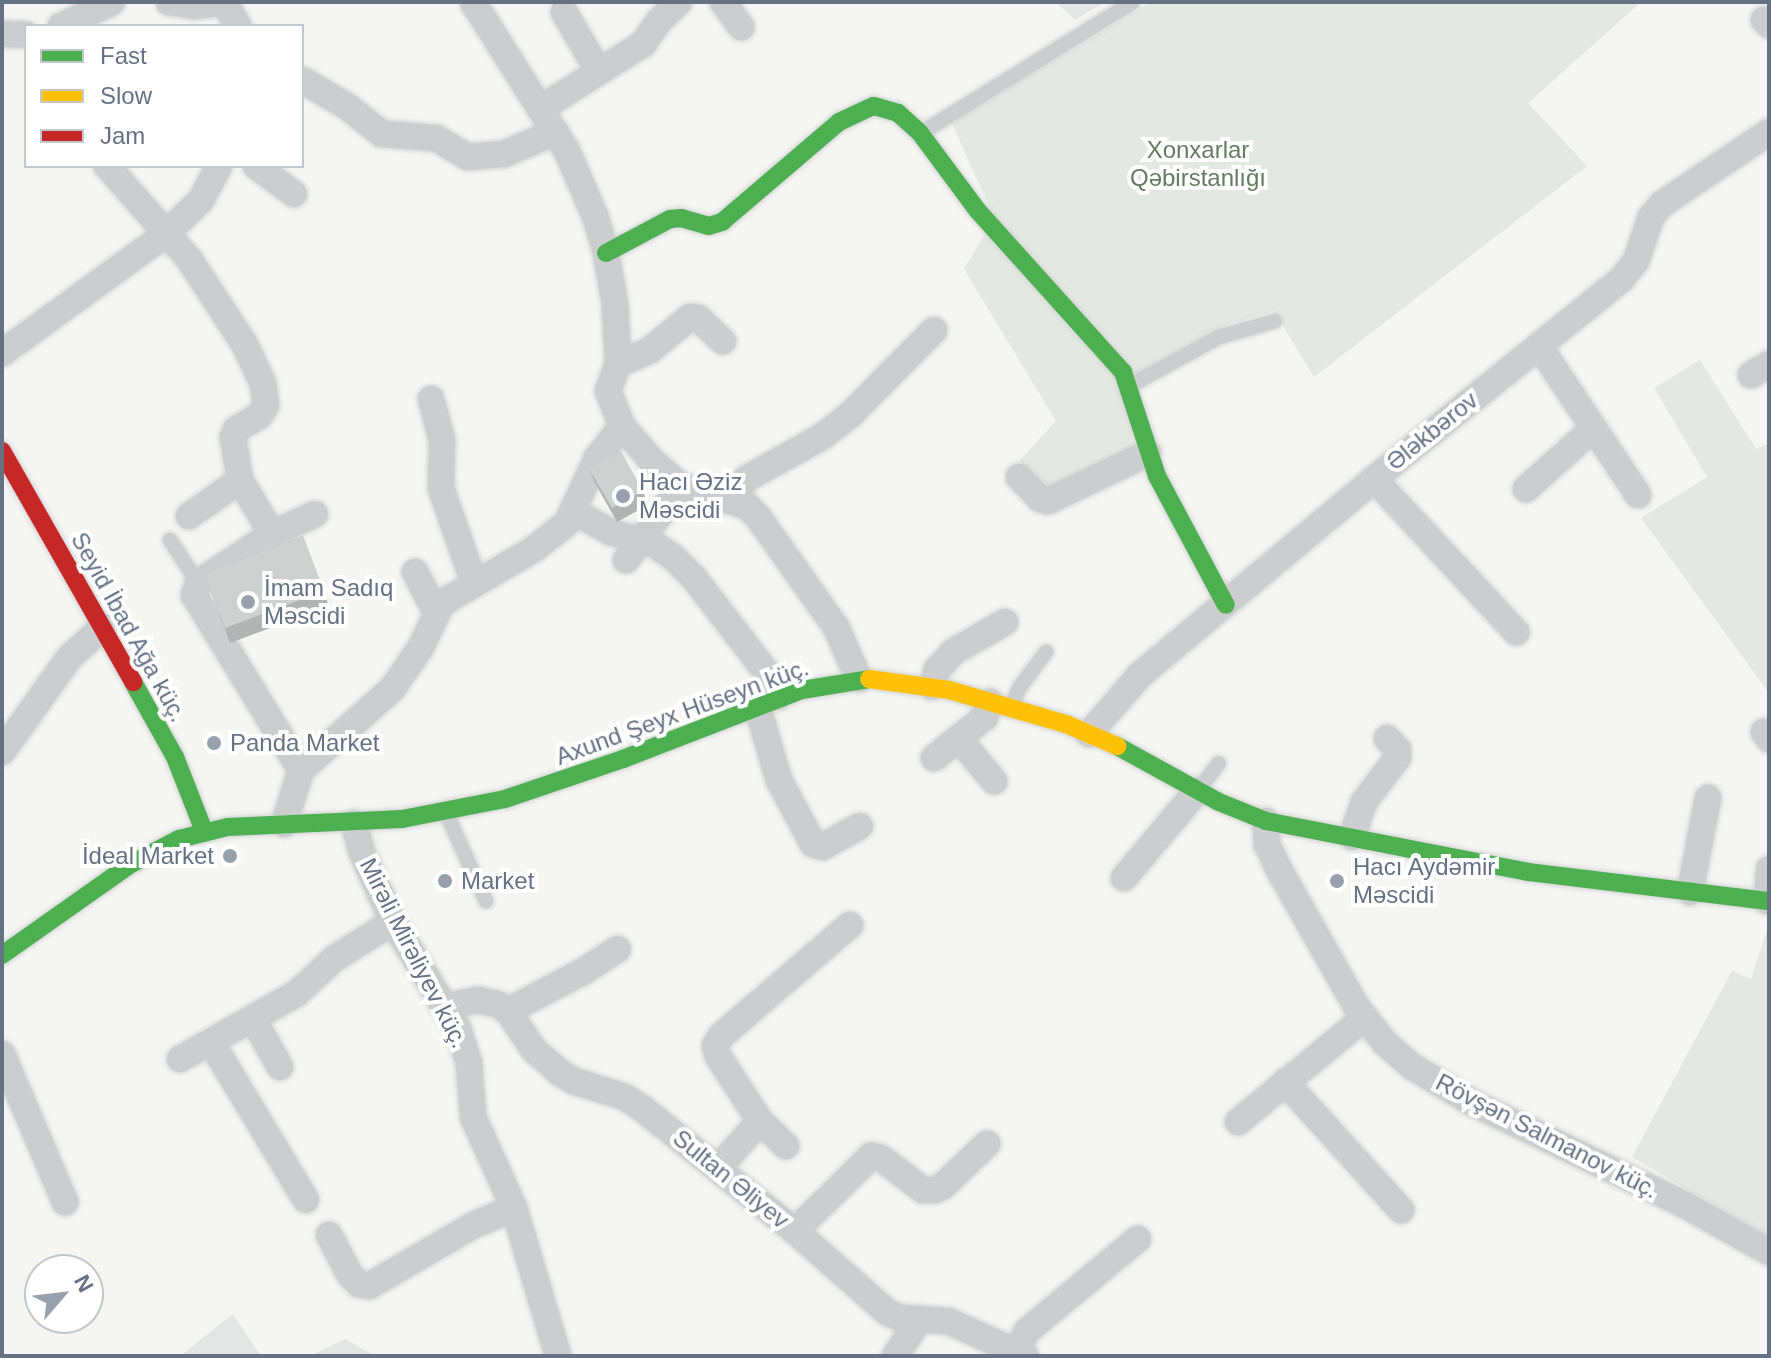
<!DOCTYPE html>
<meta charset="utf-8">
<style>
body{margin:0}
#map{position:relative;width:1771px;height:1358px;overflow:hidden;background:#f5f5f4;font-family:Helvetica,sans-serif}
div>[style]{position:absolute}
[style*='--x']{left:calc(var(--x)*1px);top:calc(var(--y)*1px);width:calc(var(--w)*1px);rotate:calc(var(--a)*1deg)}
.built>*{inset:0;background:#e4e5e5}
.green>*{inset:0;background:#e4e8e2}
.roads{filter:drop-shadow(0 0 2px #d2d3d3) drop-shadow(0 0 2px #d2d3d3)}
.lane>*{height:14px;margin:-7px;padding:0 7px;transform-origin:7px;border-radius:7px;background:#cccdcf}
.street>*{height:26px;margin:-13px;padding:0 13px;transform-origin:13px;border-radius:13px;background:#cccdcf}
.fast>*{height:18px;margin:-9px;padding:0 9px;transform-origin:9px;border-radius:9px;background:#4caf50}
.slow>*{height:18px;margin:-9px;padding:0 9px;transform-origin:9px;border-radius:9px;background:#ffc107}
.jam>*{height:18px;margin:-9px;padding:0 9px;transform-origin:9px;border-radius:9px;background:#c62828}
.wall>*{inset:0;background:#b2b4b4}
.building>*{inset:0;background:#cfd1d1}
.dots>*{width:22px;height:22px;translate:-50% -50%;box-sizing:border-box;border:4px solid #fff;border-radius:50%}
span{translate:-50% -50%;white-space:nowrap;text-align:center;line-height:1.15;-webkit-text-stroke:8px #fff;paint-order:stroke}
.park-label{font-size:24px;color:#667b64}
.street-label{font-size:24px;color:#657284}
.poi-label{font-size:24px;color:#657284}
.left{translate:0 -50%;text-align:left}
.right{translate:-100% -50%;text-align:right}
.frame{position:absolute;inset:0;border:4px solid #657284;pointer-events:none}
.legend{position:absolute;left:24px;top:24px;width:280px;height:144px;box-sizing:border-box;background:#fff;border:2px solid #c1c7ce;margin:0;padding:10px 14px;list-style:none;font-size:24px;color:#657284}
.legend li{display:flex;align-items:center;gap:16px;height:40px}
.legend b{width:40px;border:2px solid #c1c7ce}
.north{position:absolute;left:24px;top:1254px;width:80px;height:80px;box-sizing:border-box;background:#fff;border:2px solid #c1c7ce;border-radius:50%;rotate:62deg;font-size:22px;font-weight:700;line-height:32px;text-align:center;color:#657284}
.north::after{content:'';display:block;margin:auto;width:28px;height:36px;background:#97a0ab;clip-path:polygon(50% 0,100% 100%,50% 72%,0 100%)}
</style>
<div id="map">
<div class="built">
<i style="clip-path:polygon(1056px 2px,1105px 2px,1075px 20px)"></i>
<i style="clip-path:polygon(233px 1314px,261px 1356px,180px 1356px)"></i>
<i style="clip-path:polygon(345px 1339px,375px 1356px,310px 1356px)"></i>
</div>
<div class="green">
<i style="clip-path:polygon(1151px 2px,1641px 2px,1528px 103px,1587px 166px,1314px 377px,1274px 311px,1226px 325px,1122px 382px,1135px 454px,1047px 495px,1020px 460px,1056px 421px,964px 269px,994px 218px,952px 123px)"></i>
<i style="clip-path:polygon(1700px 360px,1756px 449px,1769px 443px,1769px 693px,1641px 518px,1707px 477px,1654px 388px)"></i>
<i style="clip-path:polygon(1769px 923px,1769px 1237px,1632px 1157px,1732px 971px,1751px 979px)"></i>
</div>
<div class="roads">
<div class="lane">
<i style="--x:921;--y:133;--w:249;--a:-31.7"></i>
<i style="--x:1131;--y:385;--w:100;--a:-28.6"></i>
<i style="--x:1219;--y:337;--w:58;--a:-15.9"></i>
<i style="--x:170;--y:540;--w:51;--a:56.9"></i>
<i style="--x:1011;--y:707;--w:22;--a:-66"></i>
<i style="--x:1020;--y:687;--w:44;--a:-53.4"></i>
<i style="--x:1200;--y:788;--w:31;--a:-53"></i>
<i style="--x:446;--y:813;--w:97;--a:65.6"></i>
</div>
<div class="street">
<i style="--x:169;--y:2;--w:25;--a:9"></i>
<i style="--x:194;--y:6;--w:35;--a:-7"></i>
<i style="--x:473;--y:2;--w:176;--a:57.8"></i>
<i style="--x:567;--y:151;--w:71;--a:66.7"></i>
<i style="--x:595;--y:216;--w:39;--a:73"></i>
<i style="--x:606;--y:253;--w:52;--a:80"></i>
<i style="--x:615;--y:304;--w:60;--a:87.1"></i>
<i style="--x:618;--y:364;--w:29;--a:110"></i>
<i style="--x:608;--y:391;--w:38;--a:68"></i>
<i style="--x:622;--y:426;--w:45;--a:49.5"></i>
<i style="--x:651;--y:460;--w:40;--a:41"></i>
<i style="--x:681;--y:486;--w:69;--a:16.9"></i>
<i style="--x:747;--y:506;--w:16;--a:45"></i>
<i style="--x:758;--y:517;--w:135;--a:54.7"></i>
<i style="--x:836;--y:627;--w:57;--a:66.1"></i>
<i style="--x:723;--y:2;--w:31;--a:54"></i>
<i style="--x:225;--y:4;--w:26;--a:59"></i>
<i style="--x:564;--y:12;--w:69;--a:59.7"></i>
<i style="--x:1764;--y:20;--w:7;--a:45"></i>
<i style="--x:61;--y:26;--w:56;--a:-25.2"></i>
<i style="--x:2;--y:34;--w:24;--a:2"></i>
<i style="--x:302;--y:80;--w:53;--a:30.4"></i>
<i style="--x:348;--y:107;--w:43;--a:38.5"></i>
<i style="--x:382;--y:134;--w:54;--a:4.2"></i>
<i style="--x:436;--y:138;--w:37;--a:31"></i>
<i style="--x:468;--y:157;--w:36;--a:-5"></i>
<i style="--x:504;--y:154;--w:56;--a:-23.3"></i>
<i style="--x:540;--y:109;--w:122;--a:-32.3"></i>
<i style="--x:643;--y:44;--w:28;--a:-55"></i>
<i style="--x:659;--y:21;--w:28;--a:-44"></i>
<i style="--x:107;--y:166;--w:124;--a:48.6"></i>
<i style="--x:189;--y:259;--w:103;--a:56.9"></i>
<i style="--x:245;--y:345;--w:43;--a:65.2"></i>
<i style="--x:263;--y:384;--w:21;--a:82"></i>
<i style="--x:266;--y:405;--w:13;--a:122"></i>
<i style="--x:259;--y:416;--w:27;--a:149"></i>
<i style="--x:236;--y:430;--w:8;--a:113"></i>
<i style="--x:233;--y:437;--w:44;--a:80.8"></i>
<i style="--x:240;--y:480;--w:63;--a:59.3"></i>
<i style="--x:272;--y:534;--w:89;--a:146.5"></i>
<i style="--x:198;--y:583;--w:13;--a:108"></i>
<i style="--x:194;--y:595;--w:205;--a:58.6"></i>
<i style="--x:256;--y:166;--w:47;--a:36.4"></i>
<i style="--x:1539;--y:346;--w:179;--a:56.4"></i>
<i style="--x:2;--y:353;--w:203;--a:-36"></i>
<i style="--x:166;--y:234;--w:49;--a:-44.2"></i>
<i style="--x:201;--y:200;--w:38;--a:-62"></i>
<i style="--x:618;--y:364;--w:34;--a:-23"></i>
<i style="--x:649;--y:351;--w:53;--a:-39.7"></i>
<i style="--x:690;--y:317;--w:8;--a:7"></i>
<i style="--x:698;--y:318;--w:34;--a:43"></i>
<i style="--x:1751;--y:375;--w:21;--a:-31"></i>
<i style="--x:431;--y:399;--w:42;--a:75"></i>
<i style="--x:442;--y:440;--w:48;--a:91.2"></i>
<i style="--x:441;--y:488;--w:101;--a:70.8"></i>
<i style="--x:1019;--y:477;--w:30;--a:46"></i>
<i style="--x:1040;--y:499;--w:8;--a:14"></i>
<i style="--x:1048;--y:501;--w:111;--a:-25.6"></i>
<i style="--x:1374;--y:479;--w:209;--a:47.1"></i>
<i style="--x:1526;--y:489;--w:91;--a:-41.9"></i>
<i style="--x:732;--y:500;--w:25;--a:-56"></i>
<i style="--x:746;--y:479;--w:88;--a:-29.2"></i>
<i style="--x:823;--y:436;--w:36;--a:-38"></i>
<i style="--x:851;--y:414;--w:118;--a:-45.3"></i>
<i style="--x:575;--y:512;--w:40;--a:29.7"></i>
<i style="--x:610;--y:532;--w:47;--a:16.1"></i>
<i style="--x:655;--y:545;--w:23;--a:34"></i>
<i style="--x:674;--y:558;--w:28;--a:45"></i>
<i style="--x:694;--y:578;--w:115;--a:52.4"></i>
<i style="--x:764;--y:669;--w:31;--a:63"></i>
<i style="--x:189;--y:516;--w:62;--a:-35.2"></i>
<i style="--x:272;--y:534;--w:47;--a:-24.9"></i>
<i style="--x:626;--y:560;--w:92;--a:-53.4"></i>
<i style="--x:415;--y:572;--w:45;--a:62.3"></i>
<i style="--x:932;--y:687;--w:18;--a:-74"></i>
<i style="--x:937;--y:670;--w:24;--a:-48"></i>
<i style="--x:953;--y:652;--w:60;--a:-30"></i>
<i style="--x:757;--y:705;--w:78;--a:73.7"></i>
<i style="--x:779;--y:780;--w:72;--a:62"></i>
<i style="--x:813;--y:844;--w:9;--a:18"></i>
<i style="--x:822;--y:847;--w:43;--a:-28.9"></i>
<i style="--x:1764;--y:732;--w:9;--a:54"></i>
<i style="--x:1089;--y:734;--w:78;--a:-49.2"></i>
<i style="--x:1140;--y:675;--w:305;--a:-39.9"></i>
<i style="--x:1374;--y:479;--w:317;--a:-38.9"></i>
<i style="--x:1621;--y:280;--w:24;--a:-52"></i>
<i style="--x:1636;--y:261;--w:46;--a:-71.2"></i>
<i style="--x:1651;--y:217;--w:17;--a:-50"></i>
<i style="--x:1662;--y:204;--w:129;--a:-33.9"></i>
<i style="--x:959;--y:739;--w:55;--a:50.2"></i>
<i style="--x:2;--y:752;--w:115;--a:-54.5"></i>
<i style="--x:69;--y:658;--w:46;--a:-42.4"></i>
<i style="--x:934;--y:758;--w:65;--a:-38.8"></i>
<i style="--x:985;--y:717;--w:16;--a:-72"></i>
<i style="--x:1266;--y:821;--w:23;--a:88"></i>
<i style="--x:1267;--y:844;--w:26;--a:65"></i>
<i style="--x:1278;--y:868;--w:159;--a:60.5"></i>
<i style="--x:1356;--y:1006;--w:47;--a:51.9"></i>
<i style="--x:1385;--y:1043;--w:37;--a:41"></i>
<i style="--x:1413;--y:1067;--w:70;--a:31"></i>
<i style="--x:1473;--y:1103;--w:235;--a:25.7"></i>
<i style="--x:1685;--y:1205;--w:96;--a:29.2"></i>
<i style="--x:354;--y:823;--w:31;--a:75"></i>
<i style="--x:362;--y:853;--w:76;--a:65.8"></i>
<i style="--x:393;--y:922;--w:125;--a:58.7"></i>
<i style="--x:458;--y:1029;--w:35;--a:72"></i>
<i style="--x:469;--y:1062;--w:55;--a:85.8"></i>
<i style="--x:473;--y:1117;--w:100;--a:65.7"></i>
<i style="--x:514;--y:1208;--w:154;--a:73.4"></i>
<i style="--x:284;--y:824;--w:57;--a:-72.5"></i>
<i style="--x:301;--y:770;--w:123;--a:-41.7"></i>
<i style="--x:393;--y:688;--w:50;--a:-55.7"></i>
<i style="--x:421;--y:647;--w:49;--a:-64.5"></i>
<i style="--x:442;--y:603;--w:107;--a:-30.4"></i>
<i style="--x:534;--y:549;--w:42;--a:-38.2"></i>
<i style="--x:567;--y:523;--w:72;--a:-65.2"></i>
<i style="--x:597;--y:458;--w:41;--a:-52"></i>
<i style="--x:1352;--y:837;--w:37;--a:-71"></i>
<i style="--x:1364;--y:802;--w:56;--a:-52.9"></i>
<i style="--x:1398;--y:757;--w:7;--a:-90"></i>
<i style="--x:1398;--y:750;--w:16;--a:-133"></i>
<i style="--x:1124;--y:878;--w:114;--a:-50"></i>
<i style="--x:1690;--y:892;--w:96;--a:-79.2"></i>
<i style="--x:1767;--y:901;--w:32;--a:-86"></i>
<i style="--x:444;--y:1007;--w:35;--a:-12"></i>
<i style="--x:478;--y:1000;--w:19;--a:12"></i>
<i style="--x:497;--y:1004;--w:13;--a:32"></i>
<i style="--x:508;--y:1011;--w:47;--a:56.3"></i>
<i style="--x:534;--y:1050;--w:33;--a:41"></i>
<i style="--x:559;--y:1072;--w:17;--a:31"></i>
<i style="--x:574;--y:1081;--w:53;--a:17.4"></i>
<i style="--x:625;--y:1097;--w:22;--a:34"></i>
<i style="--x:643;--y:1109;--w:195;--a:38.8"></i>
<i style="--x:795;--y:1231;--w:123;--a:41.4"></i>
<i style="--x:887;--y:1312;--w:14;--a:25"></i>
<i style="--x:900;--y:1318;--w:48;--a:3.6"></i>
<i style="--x:948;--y:1321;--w:85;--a:24.4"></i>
<i style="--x:508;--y:1011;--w:86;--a:-27.8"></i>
<i style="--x:584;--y:971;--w:40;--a:-32.9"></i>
<i style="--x:253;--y:1019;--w:55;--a:60.6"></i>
<i style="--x:211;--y:1042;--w:184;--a:59"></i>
<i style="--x:2;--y:1054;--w:161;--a:66.9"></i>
<i style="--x:180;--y:1059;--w:133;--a:-29.3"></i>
<i style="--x:296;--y:994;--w:53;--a:-42.7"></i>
<i style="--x:335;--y:958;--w:68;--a:-31.8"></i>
<i style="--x:1285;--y:1082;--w:173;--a:47.8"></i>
<i style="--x:760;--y:1121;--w:36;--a:44"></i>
<i style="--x:1238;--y:1122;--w:163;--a:-39.5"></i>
<i style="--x:718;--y:1168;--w:63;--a:-48.2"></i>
<i style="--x:760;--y:1121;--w:77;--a:-122.9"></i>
<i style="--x:718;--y:1056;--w:10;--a:-107"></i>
<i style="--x:715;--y:1046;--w:12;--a:-59"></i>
<i style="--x:721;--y:1036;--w:170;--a:-40.7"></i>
<i style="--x:795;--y:1231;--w:107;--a:-44.6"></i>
<i style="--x:871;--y:1156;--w:10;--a:11"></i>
<i style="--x:881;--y:1158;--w:53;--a:37.3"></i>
<i style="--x:923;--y:1190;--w:12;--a:0"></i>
<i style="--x:935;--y:1190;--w:9;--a:-27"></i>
<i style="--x:943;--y:1186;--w:61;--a:-43.7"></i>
<i style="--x:329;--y:1235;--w:45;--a:62.3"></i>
<i style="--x:350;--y:1275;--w:13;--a:45"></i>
<i style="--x:359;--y:1284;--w:10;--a:11"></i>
<i style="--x:369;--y:1286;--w:121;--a:-30.2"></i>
<i style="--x:474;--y:1225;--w:43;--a:-23"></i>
<i style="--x:1016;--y:1352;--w:24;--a:-62"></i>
<i style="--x:1027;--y:1331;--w:144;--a:-39.7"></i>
<i style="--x:895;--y:1356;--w:45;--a:-56"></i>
</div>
<div class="fast">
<i style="--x:606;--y:253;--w:72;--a:-28"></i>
<i style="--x:670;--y:219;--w:11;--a:-5"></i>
<i style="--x:681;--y:218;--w:29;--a:16"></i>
<i style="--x:709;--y:226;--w:14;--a:-17"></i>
<i style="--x:722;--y:222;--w:154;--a:-40.5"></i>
<i style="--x:839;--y:122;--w:38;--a:-25"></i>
<i style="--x:874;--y:106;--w:25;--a:16"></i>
<i style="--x:898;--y:113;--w:30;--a:42"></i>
<i style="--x:920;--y:133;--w:97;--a:53.4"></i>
<i style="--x:978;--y:211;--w:217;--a:48"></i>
<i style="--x:1123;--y:372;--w:109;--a:71.9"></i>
<i style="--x:1157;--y:476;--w:146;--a:61.9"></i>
<i style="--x:133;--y:682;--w:86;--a:60.8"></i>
<i style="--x:175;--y:757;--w:79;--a:68.6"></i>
<i style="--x:1117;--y:746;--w:116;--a:28.8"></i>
<i style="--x:1219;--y:802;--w:51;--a:22"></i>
<i style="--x:1266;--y:821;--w:267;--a:11"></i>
<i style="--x:1528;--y:872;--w:243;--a:6.9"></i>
<i style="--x:2;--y:955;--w:158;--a:-35.2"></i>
<i style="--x:131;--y:864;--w:54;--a:-27.5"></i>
<i style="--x:179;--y:839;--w:50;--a:-13.8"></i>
<i style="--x:228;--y:827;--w:174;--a:-2.6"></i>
<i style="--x:402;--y:819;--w:105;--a:-11"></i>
<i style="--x:505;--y:799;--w:125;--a:-18.7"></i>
<i style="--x:623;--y:759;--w:192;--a:-21.1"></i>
<i style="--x:802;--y:690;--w:68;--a:-9.3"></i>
</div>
<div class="slow">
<i style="--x:869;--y:679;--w:81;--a:7.8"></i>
<i style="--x:949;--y:690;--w:122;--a:16.2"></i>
<i style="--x:1066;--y:724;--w:56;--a:23.3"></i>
</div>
<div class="jam">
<i style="--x:2;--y:451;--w:266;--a:60.4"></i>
</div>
</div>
<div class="wall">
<i style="clip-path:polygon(589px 469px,643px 491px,648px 505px,617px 522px,595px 483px)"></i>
<i style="clip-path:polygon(303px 536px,329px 606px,230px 643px,204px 573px)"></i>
</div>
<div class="building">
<i style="clip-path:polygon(621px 451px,643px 491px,612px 508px,589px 469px)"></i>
<i style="clip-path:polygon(303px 536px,324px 591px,225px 628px,204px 573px)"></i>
</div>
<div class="dots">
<i style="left:623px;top:496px;background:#97a0ab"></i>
<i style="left:248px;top:602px;background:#97a0ab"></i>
<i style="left:214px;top:743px;background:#97a0ab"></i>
<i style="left:230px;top:856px;background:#97a0ab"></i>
<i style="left:445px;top:881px;background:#97a0ab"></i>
<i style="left:1337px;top:881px;background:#97a0ab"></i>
</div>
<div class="park-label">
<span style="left:1198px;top:164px">Xonxarlar<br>Qəbirstanlığı</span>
</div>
<div class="street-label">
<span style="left:1432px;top:431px;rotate:-39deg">Ələkbərov</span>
<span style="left:129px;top:627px;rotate:61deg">Seyid İbad Ağa küç.</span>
<span style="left:682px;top:712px;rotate:-20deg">Axund Şeyx Hüseyn küç.</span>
<span style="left:414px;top:953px;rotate:63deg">Mirəli Mirəliyev küç.</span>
<span style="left:1547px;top:1136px;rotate:27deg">Rövşən Salmanov küç.</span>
<span style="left:731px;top:1179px;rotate:39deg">Sultan Əliyev</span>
</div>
<div class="poi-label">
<span class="left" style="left:639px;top:496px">Hacı Əziz<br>Məscidi</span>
<span class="left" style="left:264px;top:602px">İmam Sadıq<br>Məscidi</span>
<span class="left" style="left:230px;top:743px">Panda Market</span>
<span class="right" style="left:214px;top:856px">İdeal Market</span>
<span class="left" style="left:1353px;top:881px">Hacı Aydəmir<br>Məscidi</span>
<span class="left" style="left:461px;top:881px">Market</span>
</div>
<div class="frame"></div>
<ul class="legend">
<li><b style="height:10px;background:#4caf50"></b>Fast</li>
<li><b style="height:10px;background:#ffc107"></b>Slow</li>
<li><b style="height:10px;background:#c62828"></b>Jam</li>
</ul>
<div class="north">N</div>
</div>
